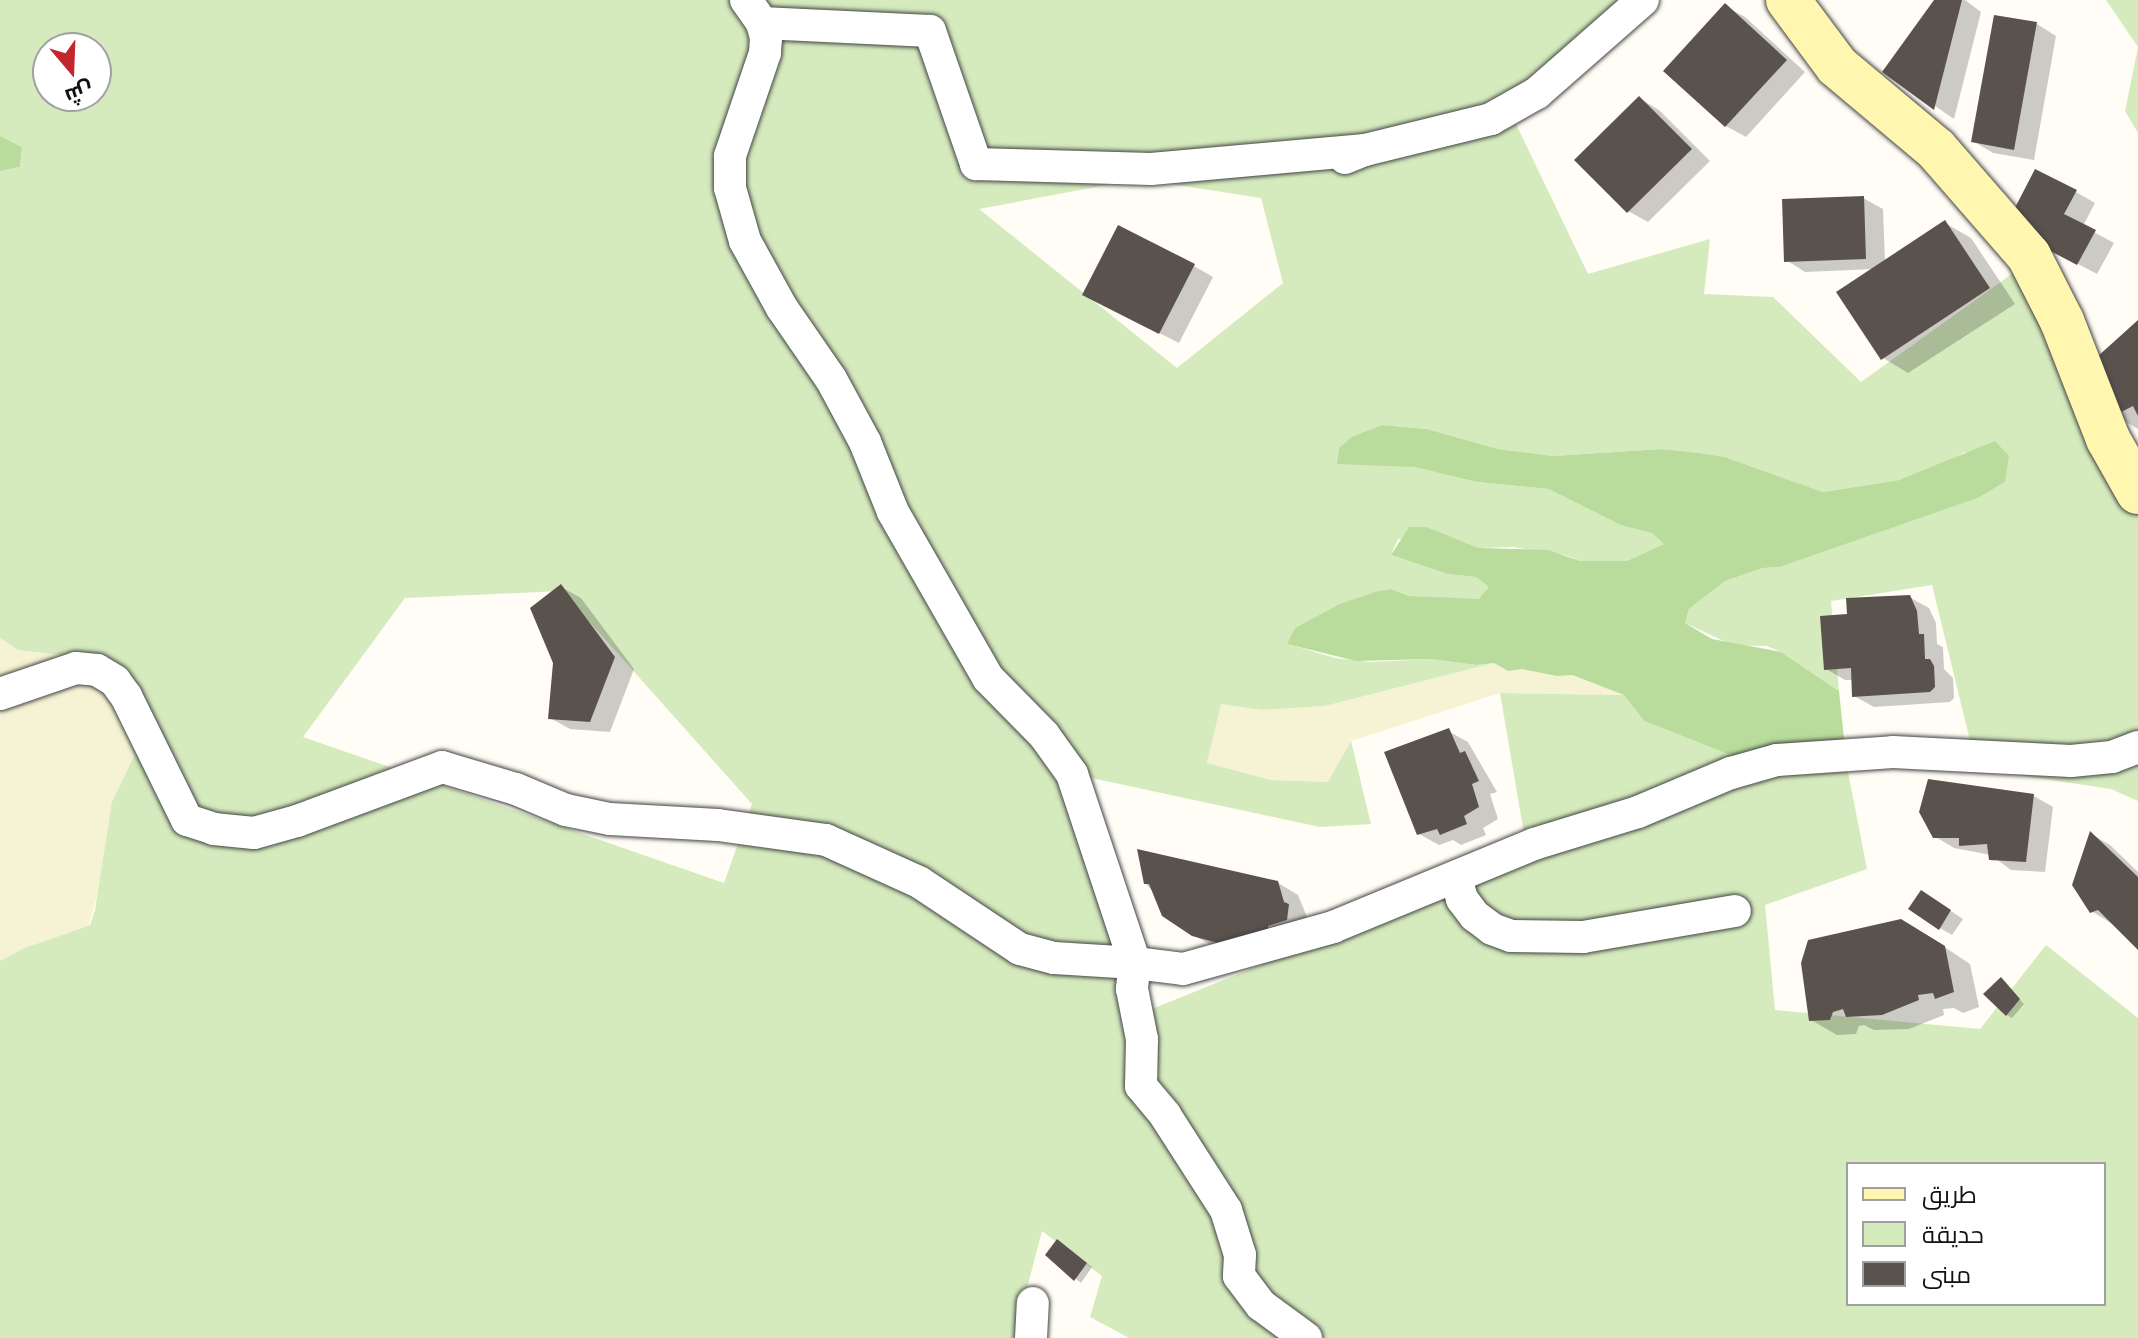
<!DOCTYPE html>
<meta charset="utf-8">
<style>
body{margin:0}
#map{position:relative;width:2138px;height:1338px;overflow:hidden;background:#fffdf5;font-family:"Roboto Serif",Cairo,serif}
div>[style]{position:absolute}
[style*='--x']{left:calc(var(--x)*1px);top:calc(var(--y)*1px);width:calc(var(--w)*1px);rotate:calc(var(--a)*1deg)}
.farmland>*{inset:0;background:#f6f3d4}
.green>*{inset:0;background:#d5ebbd}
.forest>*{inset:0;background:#b9dc9c}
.shadow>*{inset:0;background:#0003}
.building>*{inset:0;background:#5a524d}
.roads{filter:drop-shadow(0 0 2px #444) drop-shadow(0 0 2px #444)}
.street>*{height:32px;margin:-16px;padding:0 16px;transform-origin:16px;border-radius:16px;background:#fff}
.secondary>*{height:44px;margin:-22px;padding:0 22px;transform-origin:22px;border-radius:22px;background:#fff6b0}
span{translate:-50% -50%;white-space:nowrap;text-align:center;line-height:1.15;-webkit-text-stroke:8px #fff;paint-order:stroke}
.legend{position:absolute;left:1846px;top:1162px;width:260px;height:144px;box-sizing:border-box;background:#fff;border:2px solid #a0a0a0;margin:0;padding:10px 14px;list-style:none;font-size:24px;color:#111}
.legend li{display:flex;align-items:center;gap:16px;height:40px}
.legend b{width:40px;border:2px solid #a0a0a0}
.north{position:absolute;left:32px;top:32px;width:80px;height:80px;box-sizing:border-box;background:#fff;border:2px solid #a0a0a0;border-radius:50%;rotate:161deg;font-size:22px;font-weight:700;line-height:32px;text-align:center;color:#111}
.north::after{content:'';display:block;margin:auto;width:28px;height:36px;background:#c4262e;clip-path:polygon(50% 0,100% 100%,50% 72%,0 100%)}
</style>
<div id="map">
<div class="farmland">
<i style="clip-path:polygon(0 638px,18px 650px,88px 658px,138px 748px,89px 925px,22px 949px,0 961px)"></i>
<i style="clip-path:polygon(1494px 663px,1508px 671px,1522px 668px,1557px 676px,1571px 675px,1624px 695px,1500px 693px,1351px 741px,1329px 782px,1271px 780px,1207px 763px,1221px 703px,1262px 710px,1325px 706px)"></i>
</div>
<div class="green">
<i style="clip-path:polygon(evenodd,0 0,1658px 0,1515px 122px,1588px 274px,1710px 239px,1704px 294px,1773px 297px,1861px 382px,2016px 271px,2138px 449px,2138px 801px,2111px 789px,1977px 769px,1932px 585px,1831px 601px,1839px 691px,1781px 652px,1767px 646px,1732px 645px,1685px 623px,1689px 609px,1725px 581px,1763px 568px,1780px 567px,1978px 498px,2005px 482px,1965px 452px,1936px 468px,1899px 480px,1823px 492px,1725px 457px,1700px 453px,1662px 449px,1553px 456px,1498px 449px,1427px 429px,1382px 425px,1350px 462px,1414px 467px,1477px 482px,1549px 489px,1652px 533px,1665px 544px,1627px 561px,1580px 561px,1565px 555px,1513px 547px,1479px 548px,1461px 541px,1398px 539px,1391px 555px,1446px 574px,1476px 577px,1490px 587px,1479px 600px,1409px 596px,1391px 589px,1295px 628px,1288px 644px,1335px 658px,1371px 662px,1430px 659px,1476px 665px,1494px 663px,1325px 706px,1262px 710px,1221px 704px,1207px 763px,1271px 780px,1328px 782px,1351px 741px,1371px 824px,1320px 827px,1087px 777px,1142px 1013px,1528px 857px,1500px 693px,1624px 695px,1644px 721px,1728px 754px,1847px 767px,1867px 869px,1765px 905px,1775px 1010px,1980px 1029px,2046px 945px,2138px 1018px,2138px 1338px,1129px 1338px,1090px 1317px,1102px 1276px,1042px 1231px,1014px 1338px,0 1338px,0 961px,22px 949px,90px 925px,95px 910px,112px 802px,138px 748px,88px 658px,18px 650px,0 638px,0 171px,20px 167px,22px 147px,0 136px,0 0,48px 48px,96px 48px,96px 96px,48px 96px,48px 48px,0 0,1138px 179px,1261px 198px,1283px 283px,1177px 368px,979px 209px,1138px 179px,0 0,562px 591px,752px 804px,724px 883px,303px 737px,405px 598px,562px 591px,0 0,1848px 1164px,2104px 1164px,2104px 1304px,1848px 1304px,1848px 1164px)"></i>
<i style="clip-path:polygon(2106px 0,2138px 0,2138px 133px,2125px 111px,2138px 47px)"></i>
</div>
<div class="forest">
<i style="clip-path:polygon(0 136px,22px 147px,20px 167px,0 171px)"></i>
<i style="clip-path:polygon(1382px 425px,1427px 429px,1498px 449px,1553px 456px,1662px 449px,1700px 453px,1725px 457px,1823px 492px,1899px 480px,1995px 441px,2009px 456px,2005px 482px,1978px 498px,1780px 567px,1763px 568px,1725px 581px,1689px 609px,1685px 623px,1712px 639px,1781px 652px,1839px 691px,1847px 767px,1745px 759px,1728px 754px,1644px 721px,1624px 695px,1572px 675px,1557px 676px,1522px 669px,1508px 671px,1494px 663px,1476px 665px,1430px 659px,1356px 661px,1287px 644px,1295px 628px,1340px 604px,1375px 592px,1391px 589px,1409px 596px,1479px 599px,1489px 587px,1476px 577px,1447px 574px,1391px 555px,1409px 527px,1426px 527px,1479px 548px,1548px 550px,1580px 561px,1627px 561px,1664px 544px,1652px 533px,1621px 525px,1549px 489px,1477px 482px,1414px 467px,1337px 464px,1339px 448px,1352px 437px)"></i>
</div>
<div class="shadow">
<i style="clip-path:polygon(1937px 0,1965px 0,1981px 12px,1954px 119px,1885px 72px)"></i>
<i style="clip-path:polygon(1725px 6px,1745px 17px,1805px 72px,1746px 137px,1726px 126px,1666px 71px)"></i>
<i style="clip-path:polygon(1996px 17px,2037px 24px,2056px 36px,2034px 160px,1993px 153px,1973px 141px)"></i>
<i style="clip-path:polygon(1639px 98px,1659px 110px,1710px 161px,1648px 222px,1628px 211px)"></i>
<i style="clip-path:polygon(2076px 192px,2095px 203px,2083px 226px,2114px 243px,2097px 274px,2027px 237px)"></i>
<i style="clip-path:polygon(1863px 198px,1883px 209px,1885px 262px,1945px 223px,1971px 238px,2015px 304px,1908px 373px,1883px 358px,1874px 269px,1805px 272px,1786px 260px)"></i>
<i style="clip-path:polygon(1194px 266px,1213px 277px,1179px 343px,1104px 305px)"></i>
<i style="clip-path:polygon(2138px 323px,2138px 429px,2114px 415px)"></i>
<i style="clip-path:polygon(561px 587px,581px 598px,634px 669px,610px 732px,570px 729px,550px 718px)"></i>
<i style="clip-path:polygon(1909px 597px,1929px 608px,1936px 623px,1937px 644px,1943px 647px,1944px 669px,1953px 678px,1954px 698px,1950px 702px,1874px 707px,1854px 696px,1853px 680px,1845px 680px,1826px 669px,1849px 616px)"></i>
<i style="clip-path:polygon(1448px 731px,1468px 742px,1497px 792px,1490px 794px,1498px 819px,1483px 828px,1486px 835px,1461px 845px,1453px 840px,1439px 845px,1419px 834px)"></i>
<i style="clip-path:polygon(2034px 796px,2053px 807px,2045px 872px,2011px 870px,1991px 855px,1954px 848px,1934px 836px)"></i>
<i style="clip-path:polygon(2091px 834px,2110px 845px,2138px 872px,2138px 948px,2111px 923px,2091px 911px)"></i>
<i style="clip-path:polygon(1145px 883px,1278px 883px,1298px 895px,1307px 917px,1306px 930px,1213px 946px,1193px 935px)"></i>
<i style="clip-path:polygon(1934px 900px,1963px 919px,1952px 935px,1940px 928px)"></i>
<i style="clip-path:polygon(1928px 936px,1970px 964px,1979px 1007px,1963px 1013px,1954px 1008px,1943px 1009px,1944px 1015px,1909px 1029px,1874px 1030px,1864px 1025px,1859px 1026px,1856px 1034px,1837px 1035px,1811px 1020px)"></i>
<i style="clip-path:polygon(2001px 980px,2024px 1004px,2012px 1018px,2007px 1015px)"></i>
<i style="clip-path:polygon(1063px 1245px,1092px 1267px,1081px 1283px,1047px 1255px)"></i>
</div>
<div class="building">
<i style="clip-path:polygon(1934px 0,1962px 0,1934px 110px,1882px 72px)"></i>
<i style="clip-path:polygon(1725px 3px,1787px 60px,1725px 127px,1663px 71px)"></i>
<i style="clip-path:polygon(1994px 15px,2037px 22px,2014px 150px,1971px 142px)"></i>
<i style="clip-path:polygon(1639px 96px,1692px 149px,1627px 213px,1574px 160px)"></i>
<i style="clip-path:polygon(2035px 169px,2077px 190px,2064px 214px,2096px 230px,2077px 265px,2005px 227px)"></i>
<i style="clip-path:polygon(1864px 196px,1866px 259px,1784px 262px,1782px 199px)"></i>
<i style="clip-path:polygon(1945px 220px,1990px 288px,1881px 360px,1836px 292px)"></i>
<i style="clip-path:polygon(1118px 225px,1195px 264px,1159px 334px,1082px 295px)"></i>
<i style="clip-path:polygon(2138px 320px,2138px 416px,2133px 406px,2113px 416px,2087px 366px)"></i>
<i style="clip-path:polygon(561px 584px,615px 657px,590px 722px,548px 719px,553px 663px,530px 608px)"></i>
<i style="clip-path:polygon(1910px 595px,1917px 611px,1919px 634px,1924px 634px,1925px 659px,1930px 659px,1934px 666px,1935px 687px,1930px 692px,1852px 697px,1851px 668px,1824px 670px,1820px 616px,1847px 614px,1846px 598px)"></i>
<i style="clip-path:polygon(1449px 728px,1460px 753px,1465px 751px,1479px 781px,1472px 784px,1479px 807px,1464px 816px,1467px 824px,1440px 835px,1437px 829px,1417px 835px,1384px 752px)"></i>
<i style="clip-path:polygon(1928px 779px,2034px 794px,2026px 862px,1989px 860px,1987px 844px,1959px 846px,1959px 838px,1933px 838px,1919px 812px)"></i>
<i style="clip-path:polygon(2090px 831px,2138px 877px,2138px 950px,2098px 910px,2090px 913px,2072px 885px)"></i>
<i style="clip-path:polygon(1137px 849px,1278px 881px,1284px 902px,1289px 904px,1287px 920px,1268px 926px,1268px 936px,1229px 946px,1192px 936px,1162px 916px,1149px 884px,1144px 884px)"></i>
<i style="clip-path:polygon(1921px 890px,1951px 910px,1939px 930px,1908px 909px)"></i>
<i style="clip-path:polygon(1901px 919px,1945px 946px,1954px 992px,1935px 999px,1933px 993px,1918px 995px,1919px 1000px,1882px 1015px,1846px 1017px,1843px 1009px,1833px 1012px,1830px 1020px,1809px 1021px,1801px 963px,1808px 940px)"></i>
<i style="clip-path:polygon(2001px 977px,2020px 999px,2006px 1016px,1983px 994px)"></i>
<i style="clip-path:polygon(1057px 1239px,1087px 1263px,1074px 1281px,1045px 1255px)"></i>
</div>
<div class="roads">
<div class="street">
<i style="--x:746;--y:0;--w:28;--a:55"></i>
<i style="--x:762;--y:23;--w:16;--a:75"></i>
<i style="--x:766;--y:38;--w:15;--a:94"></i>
<i style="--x:765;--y:53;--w:109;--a:108.8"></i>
<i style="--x:730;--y:156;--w:32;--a:90"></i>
<i style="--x:730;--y:188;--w:55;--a:74.2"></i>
<i style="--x:745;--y:241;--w:77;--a:61.1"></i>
<i style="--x:782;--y:308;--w:86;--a:55.4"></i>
<i style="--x:831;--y:379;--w:72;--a:61.6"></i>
<i style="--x:865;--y:442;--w:75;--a:68.2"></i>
<i style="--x:893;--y:512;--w:191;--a:60.2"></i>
<i style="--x:988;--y:678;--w:80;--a:45.5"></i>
<i style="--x:1044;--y:735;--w:48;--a:54.3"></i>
<i style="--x:1072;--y:774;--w:199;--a:71.6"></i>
<i style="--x:1135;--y:963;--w:48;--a:7.1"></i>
<i style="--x:1183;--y:969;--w:156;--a:-15.6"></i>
<i style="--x:1333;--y:927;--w:217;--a:-22.4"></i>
<i style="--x:1534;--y:844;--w:109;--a:-17.1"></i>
<i style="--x:1638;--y:812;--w:101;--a:-22.8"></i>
<i style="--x:1731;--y:773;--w:48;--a:-15.8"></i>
<i style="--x:1777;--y:760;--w:116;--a:-3.9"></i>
<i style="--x:1893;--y:752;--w:178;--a:2.9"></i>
<i style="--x:2071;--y:761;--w:41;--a:-5.6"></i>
<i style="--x:2112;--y:757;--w:28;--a:-21"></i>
<i style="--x:762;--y:23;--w:168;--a:2.7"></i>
<i style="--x:930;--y:31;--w:141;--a:70.9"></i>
<i style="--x:976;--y:164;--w:175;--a:1.6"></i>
<i style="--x:1151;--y:169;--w:215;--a:-5.1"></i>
<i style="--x:1345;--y:158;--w:22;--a:-22"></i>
<i style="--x:1365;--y:150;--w:130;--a:-13.8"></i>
<i style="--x:1491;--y:119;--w:53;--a:-29.5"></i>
<i style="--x:1537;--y:93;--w:141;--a:-41.3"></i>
<i style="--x:0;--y:694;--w:80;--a:-18.9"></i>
<i style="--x:76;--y:668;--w:21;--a:5"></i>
<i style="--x:97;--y:670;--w:21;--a:31"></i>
<i style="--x:115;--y:681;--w:19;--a:54"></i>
<i style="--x:126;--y:696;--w:138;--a:63.8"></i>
<i style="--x:187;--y:820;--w:28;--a:18"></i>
<i style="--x:214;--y:829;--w:40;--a:5.7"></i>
<i style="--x:254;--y:833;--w:45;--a:-15.6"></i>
<i style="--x:297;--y:821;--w:155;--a:-20.4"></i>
<i style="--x:442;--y:767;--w:77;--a:16.6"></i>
<i style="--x:516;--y:789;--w:54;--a:22.8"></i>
<i style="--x:566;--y:810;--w:45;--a:11.6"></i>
<i style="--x:610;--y:819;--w:108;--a:3.2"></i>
<i style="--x:718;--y:825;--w:109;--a:7.9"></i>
<i style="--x:826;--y:840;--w:102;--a:24.3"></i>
<i style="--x:919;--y:882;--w:121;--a:33.6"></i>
<i style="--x:1020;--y:949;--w:35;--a:15"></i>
<i style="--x:1054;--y:958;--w:81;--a:3.5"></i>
<i style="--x:1135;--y:963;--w:26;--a:97"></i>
<i style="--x:1132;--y:989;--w:51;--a:78.7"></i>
<i style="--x:1142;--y:1039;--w:47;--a:91.2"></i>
<i style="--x:1141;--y:1086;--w:38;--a:50"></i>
<i style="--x:1165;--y:1115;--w:113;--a:57.3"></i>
<i style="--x:1226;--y:1210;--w:47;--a:72.7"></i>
<i style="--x:1240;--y:1255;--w:21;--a:93"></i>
<i style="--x:1239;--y:1276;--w:36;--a:53"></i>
<i style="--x:1261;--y:1305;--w:56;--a:36.3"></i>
<i style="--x:1456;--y:877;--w:23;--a:75"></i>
<i style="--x:1462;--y:899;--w:21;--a:53"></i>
<i style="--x:1475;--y:916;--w:21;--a:37"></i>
<i style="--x:1492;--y:929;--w:20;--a:20"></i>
<i style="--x:1511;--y:936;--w:72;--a:0.8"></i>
<i style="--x:1583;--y:937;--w:154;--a:-9.7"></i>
<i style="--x:1031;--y:1338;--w:35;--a:-87"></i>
</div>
<div class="secondary">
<i style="--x:1788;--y:0;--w:82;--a:53.4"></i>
<i style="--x:1837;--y:66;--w:129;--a:40"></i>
<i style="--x:1936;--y:149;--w:142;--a:49"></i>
<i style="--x:2029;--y:256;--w:73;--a:63.1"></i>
<i style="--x:2062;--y:321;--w:127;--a:68.7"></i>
<i style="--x:2108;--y:439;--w:61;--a:60.5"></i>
</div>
</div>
<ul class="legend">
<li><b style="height:10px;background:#fff6b0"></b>طريق</li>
<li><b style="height:22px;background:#d5ebbd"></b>حديقة</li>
<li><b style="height:22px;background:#5a524d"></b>مبنى</li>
</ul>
<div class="north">ش</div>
</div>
